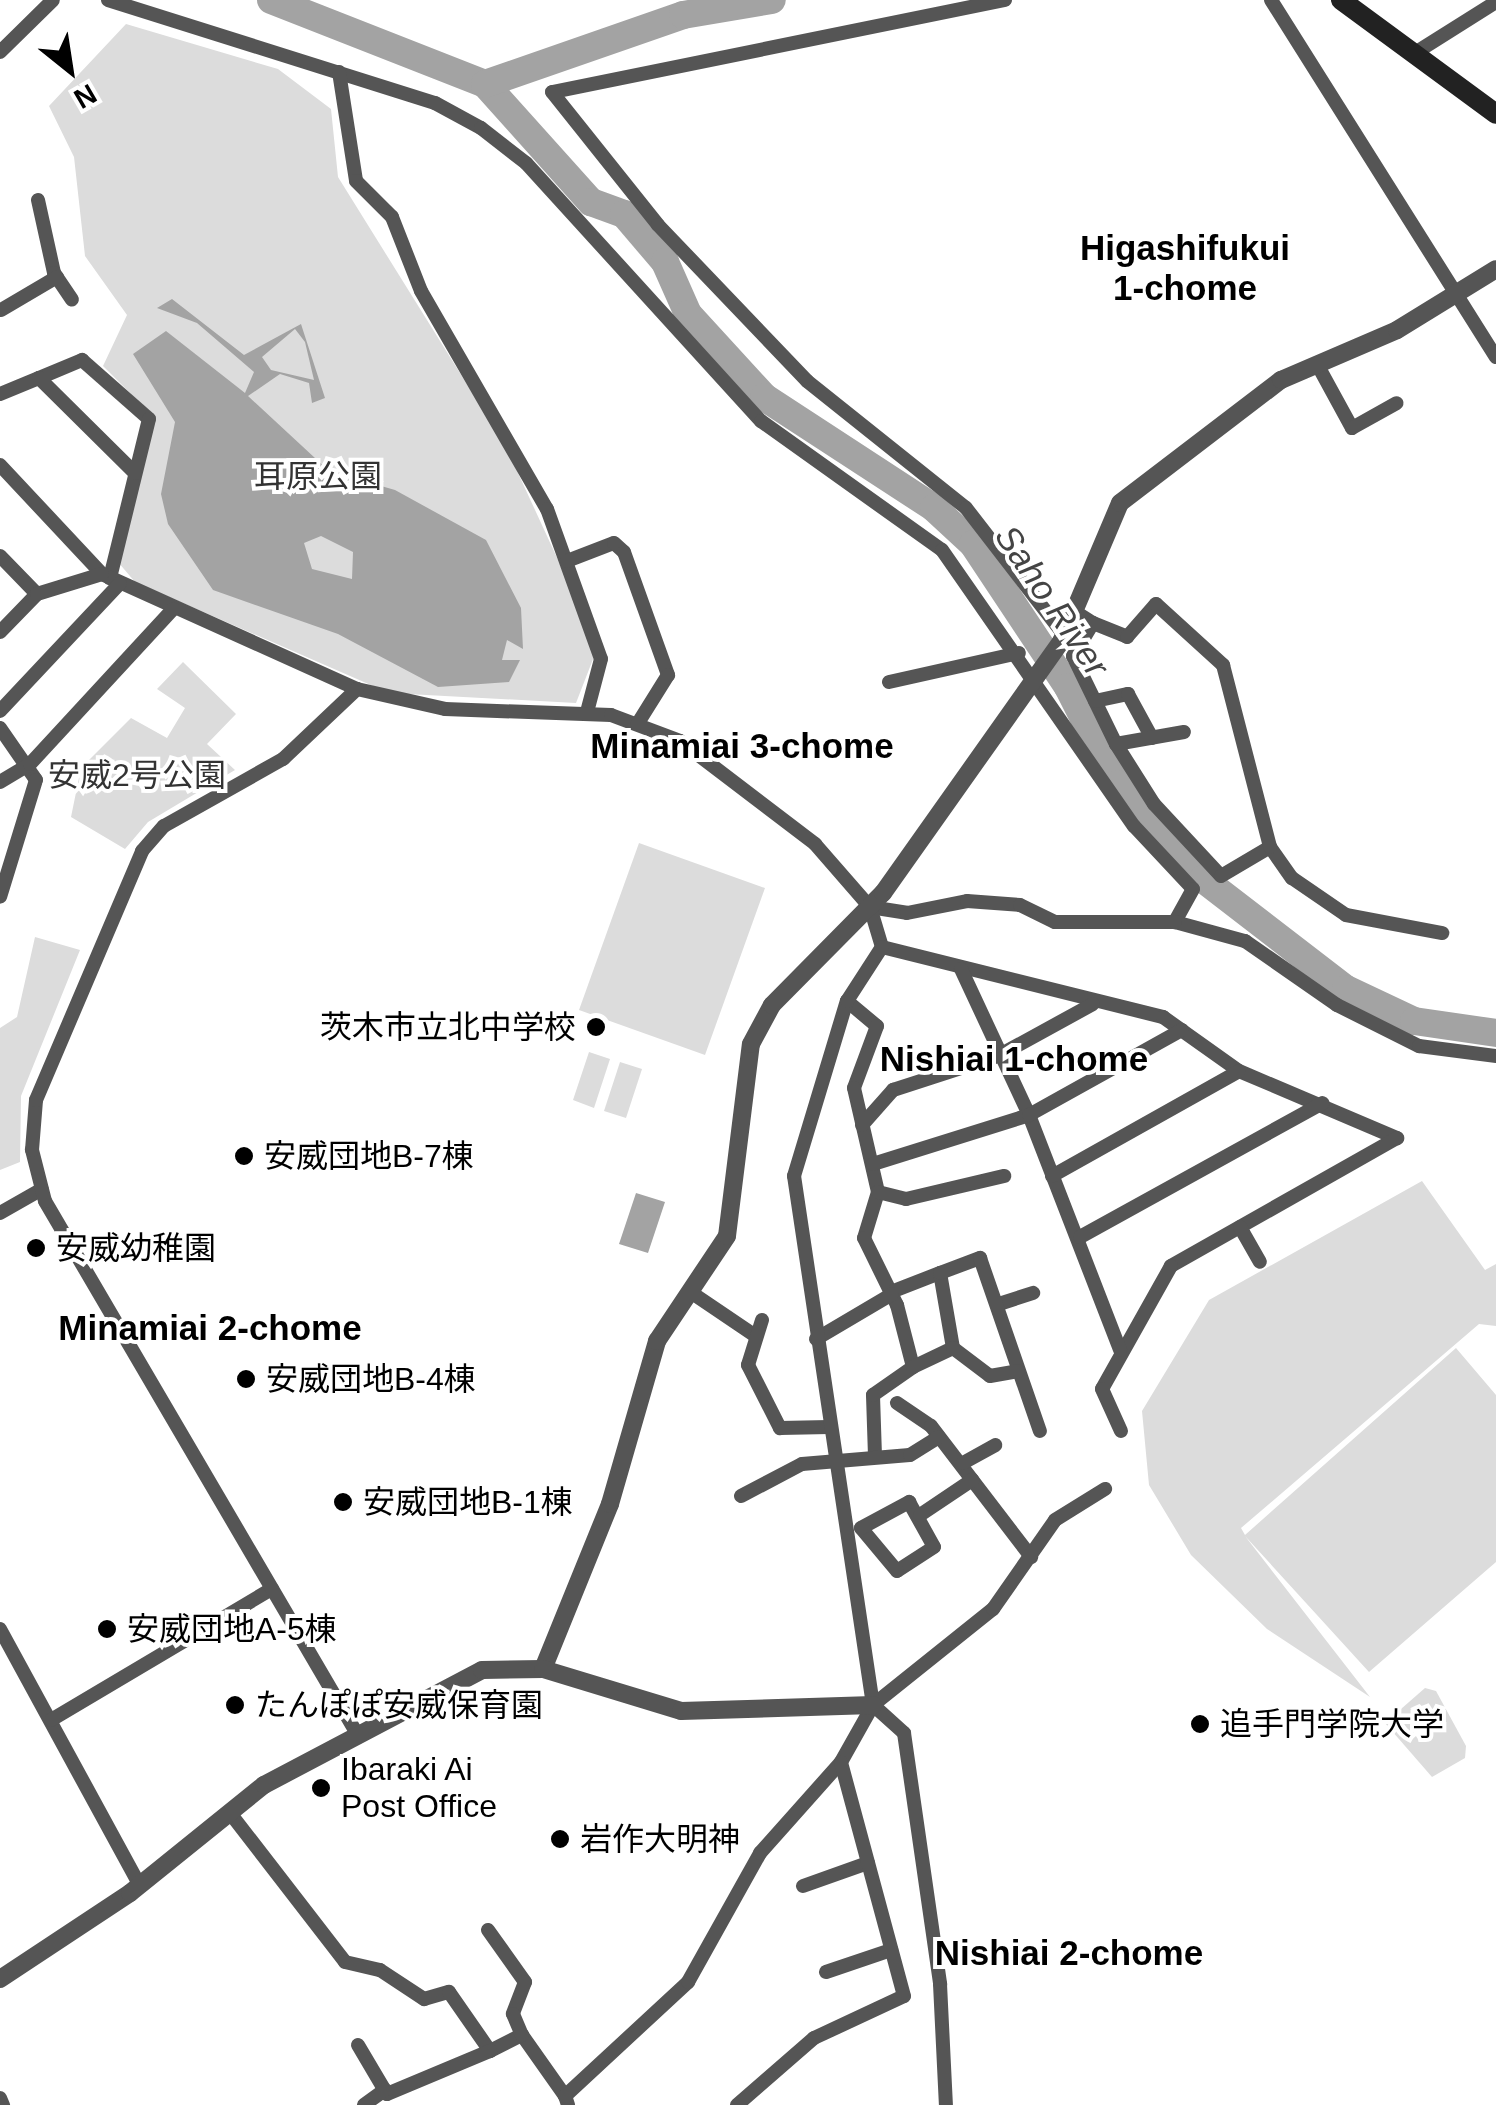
<!DOCTYPE html>
<meta charset="utf-8">
<style>
body{margin:0}
#map{position:relative;width:1496px;height:2105px;overflow:hidden;background:#fff;font-family:Helvetica,"Noto Sans JP",sans-serif}
div>[style]{position:absolute}
[style*='--x']{left:calc(var(--x)*1px);top:calc(var(--y)*1px);width:calc(var(--w)*1px);rotate:calc(var(--a)*1deg)}
.green>*{inset:0;background:#dcdcdc}
.water>*{inset:0;background:#a3a3a3}
.river>*{height:28px;margin:-14px;padding:0 14px;transform-origin:14px;border-radius:14px;background:#a3a3a3}
.minor>*{height:14px;margin:-7px;padding:0 7px;transform-origin:7px;border-radius:7px;background:#555}
.tertiary>*{height:18px;margin:-9px;padding:0 9px;transform-origin:9px;border-radius:9px;background:#555}
.secondary>*{height:20px;margin:-10px;padding:0 10px;transform-origin:10px;border-radius:10px;background:#222}
.dots>*{width:28px;height:28px;translate:-50% -50%;box-sizing:border-box;border:5px solid #fff;border-radius:50%}
span{translate:-50% -50%;white-space:nowrap;text-align:center;line-height:1.15;-webkit-text-stroke:8px #fff;paint-order:stroke}
.park-label{font-size:32px;color:#333}
.poi-label{font-size:32px;color:#000}
.right{translate:-100% -50%;text-align:right}
.left{translate:0 -50%;text-align:left}
.neighbourhood-label{font-size:35px;color:#000;font-weight:700}
.water-label{font-size:35px;color:#444;font-style:italic}
.north{position:absolute;left:20px;top:20px;width:100px;height:100px;-webkit-text-stroke:8px #fff;paint-order:stroke;rotate:150deg;font-size:28px;font-weight:700;line-height:40px;text-align:center;color:#000}
.north::after{content:'';display:block;margin:auto;width:35px;height:45px;background:#000;clip-path:polygon(50% 0,100% 100%,50% 72%,0 100%)}
</style>
<div id="map">
<div class="green">
<i style="clip-path:polygon(126px 24px,278px 69px,331px 109px,338px 177px,506px 447px,559px 562px,595px 654px,576px 703px,389px 693px,135px 582px,118px 562px,153px 416px,103px 366px,127px 315px,85px 256px,74px 157px,49px 106px)"></i>
<i style="clip-path:polygon(183px 662px,236px 714px,207px 744px,235px 770px,148px 822px,125px 849px,71px 817px,81px 768px,131px 718px,167px 738px,185px 708px,157px 689px)"></i>
<i style="clip-path:polygon(639px 843px,765px 888px,705px 1055px,579px 1010px)"></i>
<i style="clip-path:polygon(35px 937px,80px 950px,21px 1096px,20px 1162px,0 1170px,0 1028px,17px 1017px)"></i>
<i style="clip-path:polygon(589px 1052px,610px 1059px,594px 1108px,573px 1100px)"></i>
<i style="clip-path:polygon(620px 1062px,642px 1069px,626px 1118px,604px 1111px)"></i>
<i style="clip-path:polygon(1422px 1181px,1485px 1270px,1496px 1264px,1496px 1326px,1479px 1324px,1241px 1528px,1245px 1535px,1456px 1348px,1496px 1395px,1496px 1562px,1369px 1672px,1245px 1536px,1370px 1697px,1267px 1629px,1191px 1555px,1149px 1485px,1142px 1411px,1209px 1300px)"></i>
<i style="clip-path:polygon(1425px 1688px,1436px 1691px,1466px 1746px,1465px 1758px,1432px 1777px,1385px 1723px)"></i>
</div>
<div class="water">
<i style="clip-path:polygon(evenodd,172px 299px,244px 355px,301px 324px,325px 398px,312px 403px,309px 383px,280px 374px,248px 396px,329px 471px,395px 490px,486px 540px,521px 608px,523px 649px,507px 640px,502px 660px,520px 660px,509px 682px,438px 687px,338px 634px,213px 590px,168px 524px,161px 494px,175px 422px,133px 354px,166px 331px,245px 393px,254px 372px,197px 323px,157px 308px,172px 299px,295px 329px,305px 342px,314px 380px,271px 370px,262px 357px,295px 329px,172px 299px,321px 536px,353px 552px,352px 579px,312px 569px,304px 543px,321px 536px)"></i>
<i style="clip-path:polygon(636px 1193px,665px 1202px,648px 1253px,619px 1244px)"></i>
</div>
<div class="river">
<i style="--x:271;--y:0;--w:230;--a:21.4"></i>
<i style="--x:485;--y:84;--w:159;--a:48.1"></i>
<i style="--x:591;--y:202;--w:35;--a:20"></i>
<i style="--x:624;--y:214;--w:63;--a:49.5"></i>
<i style="--x:665;--y:262;--w:57;--a:66.1"></i>
<i style="--x:688;--y:314;--w:113;--a:47.5"></i>
<i style="--x:764;--y:397;--w:203;--a:33.1"></i>
<i style="--x:934;--y:508;--w:53;--a:42.7"></i>
<i style="--x:973;--y:544;--w:172;--a:56.4"></i>
<i style="--x:1068;--y:687;--w:109;--a:63.2"></i>
<i style="--x:1117;--y:784;--w:128;--a:47.8"></i>
<i style="--x:1203;--y:879;--w:180;--a:37.6"></i>
<i style="--x:1346;--y:989;--w:75;--a:25.2"></i>
<i style="--x:1414;--y:1021;--w:83;--a:8.3"></i>
<i style="--x:485;--y:84;--w:210;--a:-19.2"></i>
<i style="--x:683;--y:15;--w:90;--a:-9.6"></i>
</div>
<div class="minor">
<i style="--x:108;--y:0;--w:343;--a:17.5"></i>
<i style="--x:435;--y:103;--w:52;--a:28.5"></i>
<i style="--x:481;--y:128;--w:57;--a:37.9"></i>
<i style="--x:526;--y:163;--w:349;--a:47.7"></i>
<i style="--x:761;--y:421;--w:222;--a:35.5"></i>
<i style="--x:942;--y:550;--w:336;--a:55.2"></i>
<i style="--x:1134;--y:826;--w:86;--a:46.9"></i>
<i style="--x:1193;--y:889;--w:38;--a:119"></i>
<i style="--x:1175;--y:922;--w:73;--a:15.2"></i>
<i style="--x:1245;--y:941;--w:112;--a:34.8"></i>
<i style="--x:1337;--y:1005;--w:92;--a:26.6"></i>
<i style="--x:1419;--y:1046;--w:78;--a:7.4"></i>
<i style="--x:1005;--y:0;--w:462;--a:168.5"></i>
<i style="--x:552;--y:92;--w:170;--a:51.4"></i>
<i style="--x:658;--y:225;--w:216;--a:46.3"></i>
<i style="--x:807;--y:381;--w:203;--a:38.6"></i>
<i style="--x:966;--y:508;--w:162;--a:52.3"></i>
<i style="--x:1271;--y:0;--w:422;--a:57.8"></i>
<i style="--x:0;--y:52;--w:74;--a:-44.5"></i>
<i style="--x:1415;--y:53;--w:96;--a:-32.2"></i>
<i style="--x:339;--y:72;--w:110;--a:81.1"></i>
<i style="--x:356;--y:181;--w:51;--a:45"></i>
<i style="--x:392;--y:217;--w:79;--a:68.6"></i>
<i style="--x:421;--y:291;--w:252;--a:60"></i>
<i style="--x:547;--y:509;--w:159;--a:70.2"></i>
<i style="--x:601;--y:659;--w:55;--a:104.8"></i>
<i style="--x:38;--y:200;--w:75;--a:77.6"></i>
<i style="--x:54;--y:273;--w:32;--a:56"></i>
<i style="--x:1;--y:310;--w:65;--a:-30.5"></i>
<i style="--x:1317;--y:364;--w:73;--a:61.3"></i>
<i style="--x:1352;--y:428;--w:51;--a:-29.1"></i>
<i style="--x:39;--y:378;--w:47;--a:-22.7"></i>
<i style="--x:82;--y:360;--w:89;--a:41.4"></i>
<i style="--x:149;--y:419;--w:164;--a:103.8"></i>
<i style="--x:0;--y:394;--w:42;--a:-22.3"></i>
<i style="--x:39;--y:378;--w:135;--a:44.7"></i>
<i style="--x:0;--y:465;--w:149;--a:46.9"></i>
<i style="--x:102;--y:574;--w:280;--a:24.3"></i>
<i style="--x:357;--y:689;--w:90;--a:12.8"></i>
<i style="--x:445;--y:709;--w:166;--a:2.1"></i>
<i style="--x:611;--y:715;--w:74;--a:20.6"></i>
<i style="--x:680;--y:741;--w:170;--a:37.3"></i>
<i style="--x:815;--y:844;--w:84;--a:48.9"></i>
<i style="--x:870;--y:907;--w:37;--a:9"></i>
<i style="--x:907;--y:913;--w:61;--a:-11.3"></i>
<i style="--x:967;--y:901;--w:53;--a:4.3"></i>
<i style="--x:1020;--y:905;--w:39;--a:26"></i>
<i style="--x:1055;--y:922;--w:120;--a:0"></i>
<i style="--x:0;--y:556;--w:53;--a:45.8"></i>
<i style="--x:567;--y:561;--w:50;--a:-21"></i>
<i style="--x:614;--y:543;--w:13;--a:42"></i>
<i style="--x:624;--y:552;--w:131;--a:70.3"></i>
<i style="--x:668;--y:675;--w:57;--a:122"></i>
<i style="--x:1077;--y:613;--w:19;--a:32"></i>
<i style="--x:1093;--y:623;--w:39;--a:121"></i>
<i style="--x:1073;--y:656;--w:98;--a:64"></i>
<i style="--x:1116;--y:744;--w:71;--a:57.7"></i>
<i style="--x:1154;--y:804;--w:98;--a:47.1"></i>
<i style="--x:1221;--y:876;--w:57;--a:-30.6"></i>
<i style="--x:1270;--y:847;--w:38;--a:55"></i>
<i style="--x:1292;--y:878;--w:65;--a:34.4"></i>
<i style="--x:1346;--y:915;--w:98;--a:10.6"></i>
<i style="--x:1093;--y:623;--w:37;--a:22"></i>
<i style="--x:1127;--y:637;--w:44;--a:-48.7"></i>
<i style="--x:1156;--y:604;--w:91;--a:42.3"></i>
<i style="--x:1223;--y:665;--w:188;--a:75.5"></i>
<i style="--x:0;--y:632;--w:53;--a:-45.8"></i>
<i style="--x:37;--y:594;--w:68;--a:-17.1"></i>
<i style="--x:889;--y:682;--w:133;--a:-12.6"></i>
<i style="--x:1095;--y:701;--w:34;--a:-12"></i>
<i style="--x:1128;--y:694;--w:50;--a:61.4"></i>
<i style="--x:0;--y:711;--w:175;--a:-46.8"></i>
<i style="--x:0;--y:728;--w:63;--a:55.3"></i>
<i style="--x:36;--y:780;--w:122;--a:107.1"></i>
<i style="--x:1116;--y:744;--w:69;--a:-10"></i>
<i style="--x:0;--y:782;--w:35;--a:-31"></i>
<i style="--x:30;--y:764;--w:211;--a:-47.3"></i>
<i style="--x:870;--y:907;--w:42;--a:73.3"></i>
<i style="--x:882;--y:947;--w:290;--a:14"></i>
<i style="--x:1163;--y:1017;--w:93;--a:35.4"></i>
<i style="--x:1239;--y:1071;--w:172;--a:23"></i>
<i style="--x:1397;--y:1138;--w:260;--a:150.5"></i>
<i style="--x:1171;--y:1266;--w:141;--a:119.3"></i>
<i style="--x:1102;--y:1389;--w:46;--a:65.7"></i>
<i style="--x:961;--y:969;--w:161;--a:65"></i>
<i style="--x:1029;--y:1115;--w:252;--a:68.8"></i>
<i style="--x:847;--y:1001;--w:39;--a:40"></i>
<i style="--x:877;--y:1026;--w:66;--a:110.4"></i>
<i style="--x:854;--y:1088;--w:107;--a:77"></i>
<i style="--x:878;--y:1192;--w:48;--a:106.9"></i>
<i style="--x:864;--y:1238;--w:75;--a:63.8"></i>
<i style="--x:897;--y:1305;--w:64;--a:75.5"></i>
<i style="--x:862;--y:1125;--w:47;--a:-48.5"></i>
<i style="--x:893;--y:1090;--w:110;--a:-17.9"></i>
<i style="--x:998;--y:1056;--w:108;--a:-28.7"></i>
<i style="--x:873;--y:1164;--w:164;--a:-17.4"></i>
<i style="--x:1029;--y:1115;--w:175;--a:-29.1"></i>
<i style="--x:1052;--y:1176;--w:214;--a:-29.3"></i>
<i style="--x:878;--y:1192;--w:29;--a:14"></i>
<i style="--x:906;--y:1199;--w:101;--a:-13.2"></i>
<i style="--x:0;--y:1213;--w:48;--a:-29.7"></i>
<i style="--x:1240;--y:1227;--w:40;--a:60.3"></i>
<i style="--x:1080;--y:1237;--w:277;--a:-28.9"></i>
<i style="--x:891;--y:1292;--w:53;--a:-21.2"></i>
<i style="--x:692;--y:1293;--w:75;--a:34.1"></i>
<i style="--x:999;--y:1304;--w:36;--a:-18"></i>
<i style="--x:762;--y:1320;--w:47;--a:107.3"></i>
<i style="--x:748;--y:1365;--w:71;--a:63.1"></i>
<i style="--x:780;--y:1428;--w:49;--a:-1.2"></i>
<i style="--x:816;--y:1339;--w:88;--a:-30.6"></i>
<i style="--x:953;--y:1348;--w:76;--a:-99.8"></i>
<i style="--x:940;--y:1273;--w:43;--a:-20.6"></i>
<i style="--x:980;--y:1258;--w:183;--a:70.9"></i>
<i style="--x:897;--y:1403;--w:41;--a:34.1"></i>
<i style="--x:931;--y:1426;--w:165;--a:52.6"></i>
<i style="--x:875;--y:1456;--w:61;--a:-91.9"></i>
<i style="--x:873;--y:1395;--w:49;--a:-35"></i>
<i style="--x:913;--y:1367;--w:44;--a:-25.4"></i>
<i style="--x:953;--y:1348;--w:46;--a:37.1"></i>
<i style="--x:990;--y:1376;--w:28;--a:-10"></i>
<i style="--x:963;--y:1463;--w:37;--a:-29"></i>
<i style="--x:741;--y:1496;--w:69;--a:-27.7"></i>
<i style="--x:802;--y:1464;--w:108;--a:-4.8"></i>
<i style="--x:910;--y:1455;--w:34;--a:-32"></i>
<i style="--x:909;--y:1502;--w:51;--a:60.9"></i>
<i style="--x:934;--y:1547;--w:44;--a:147"></i>
<i style="--x:897;--y:1571;--w:56;--a:-129.9"></i>
<i style="--x:861;--y:1528;--w:55;--a:-28.4"></i>
<i style="--x:920;--y:1515;--w:63;--a:-33.9"></i>
<i style="--x:0;--y:1629;--w:293;--a:61.4"></i>
<i style="--x:873;--y:1705;--w:42;--a:42.1"></i>
<i style="--x:904;--y:1733;--w:254;--a:81.8"></i>
<i style="--x:940;--y:1984;--w:121;--a:87.2"></i>
<i style="--x:873;--y:1705;--w:154;--a:-38.7"></i>
<i style="--x:993;--y:1609;--w:108;--a:-55.1"></i>
<i style="--x:1055;--y:1520;--w:59;--a:-31.8"></i>
<i style="--x:51;--y:1720;--w:257;--a:-30.7"></i>
<i style="--x:356;--y:1732;--w:615;--a:-120.36"></i>
<i style="--x:45;--y:1201;--w:53;--a:-104.3"></i>
<i style="--x:32;--y:1150;--w:50;--a:-85.4"></i>
<i style="--x:36;--y:1100;--w:271;--a:-66.9"></i>
<i style="--x:142;--y:851;--w:33;--a:-49"></i>
<i style="--x:164;--y:826;--w:137;--a:-29.4"></i>
<i style="--x:283;--y:759;--w:102;--a:-43.4"></i>
<i style="--x:230;--y:1813;--w:188;--a:52.3"></i>
<i style="--x:345;--y:1962;--w:36;--a:13"></i>
<i style="--x:380;--y:1970;--w:53;--a:33.4"></i>
<i style="--x:424;--y:1999;--w:26;--a:-16"></i>
<i style="--x:449;--y:1992;--w:72;--a:55.2"></i>
<i style="--x:490;--y:2051;--w:36;--a:-27"></i>
<i style="--x:522;--y:2035;--w:75;--a:54.8"></i>
<i style="--x:803;--y:1886;--w:69;--a:-19.5"></i>
<i style="--x:488;--y:1930;--w:64;--a:54.6"></i>
<i style="--x:525;--y:1982;--w:34;--a:111"></i>
<i style="--x:513;--y:2014;--w:23;--a:67"></i>
<i style="--x:826;--y:1972;--w:69;--a:-18.7"></i>
<i style="--x:358;--y:2045;--w:57;--a:59.4"></i>
<i style="--x:387;--y:2094;--w:112;--a:-22.7"></i>
<i style="--x:0;--y:2098;--w:8;--a:67"></i>
<i style="--x:364;--y:2105;--w:26;--a:-36"></i>
<i style="--x:568;--y:2105;--w:9;--a:-108"></i>
<i style="--x:565;--y:2096;--w:168;--a:-42.8"></i>
<i style="--x:688;--y:1982;--w:148;--a:-60.8"></i>
<i style="--x:760;--y:1853;--w:122;--a:-48.3"></i>
<i style="--x:841;--y:1762;--w:65;--a:-60.7"></i>
<i style="--x:873;--y:1705;--w:535;--a:-98.49"></i>
<i style="--x:794;--y:1176;--w:183;--a:-73.2"></i>
<i style="--x:847;--y:1001;--w:64;--a:-57.1"></i>
<i style="--x:737;--y:2105;--w:102;--a:-41"></i>
<i style="--x:814;--y:2038;--w:99;--a:-25"></i>
<i style="--x:904;--y:1996;--w:242;--a:-105.1"></i>
</div>
<div class="tertiary">
<i style="--x:543;--y:1669;--w:178;--a:-67.9"></i>
<i style="--x:610;--y:1504;--w:170;--a:-73.9"></i>
<i style="--x:657;--y:1341;--w:126;--a:-56.3"></i>
<i style="--x:727;--y:1236;--w:193;--a:-82.9"></i>
<i style="--x:751;--y:1044;--w:44;--a:-61.7"></i>
<i style="--x:772;--y:1005;--w:158;--a:-45.3"></i>
<i style="--x:883;--y:893;--w:308;--a:-54.7"></i>
<i style="--x:1061;--y:642;--w:151;--a:-67"></i>
<i style="--x:1120;--y:503;--w:203;--a:-37.4"></i>
<i style="--x:1281;--y:380;--w:126;--a:-23.3"></i>
<i style="--x:1397;--y:330;--w:116;--a:-31.6"></i>
<i style="--x:0;--y:1979;--w:156;--a:-33.5"></i>
<i style="--x:130;--y:1893;--w:172;--a:-38.9"></i>
<i style="--x:264;--y:1785;--w:246;--a:-27.8"></i>
<i style="--x:482;--y:1670;--w:61;--a:-0.9"></i>
<i style="--x:543;--y:1669;--w:144;--a:16.9"></i>
<i style="--x:681;--y:1711;--w:192;--a:-1.8"></i>
</div>
<div class="secondary">
<i style="--x:1341;--y:0;--w:192;--a:36.3"></i>
</div>
<div class="dots">
<i style="left:596px;top:1027px;background:#000"></i>
<i style="left:244px;top:1156px;background:#000"></i>
<i style="left:36px;top:1248px;background:#000"></i>
<i style="left:246px;top:1379px;background:#000"></i>
<i style="left:343px;top:1502px;background:#000"></i>
<i style="left:107px;top:1629px;background:#000"></i>
<i style="left:235px;top:1705px;background:#000"></i>
<i style="left:1200px;top:1724px;background:#000"></i>
<i style="left:321px;top:1788px;background:#000"></i>
<i style="left:560px;top:1839px;background:#000"></i>
</div>
<div class="park-label">
<span style="left:318px;top:476px">耳原公園</span>
<span style="left:137px;top:775px">安威2号公園</span>
</div>
<div class="poi-label">
<span class="right" style="left:576px;top:1027px">茨木市立北中学校</span>
<span class="left" style="left:264px;top:1156px">安威団地B-7棟</span>
<span class="left" style="left:56px;top:1248px">安威幼稚園</span>
<span class="left" style="left:266px;top:1379px">安威団地B-4棟</span>
<span class="left" style="left:363px;top:1502px">安威団地B-1棟</span>
<span class="left" style="left:127px;top:1629px">安威団地A-5棟</span>
<span class="left" style="left:255px;top:1705px">たんぽぽ安威保育園</span>
<span class="left" style="left:1220px;top:1724px">追手門学院大学</span>
<span class="left" style="left:341px;top:1788px">Ibaraki Ai<br>Post Office</span>
<span class="left" style="left:580px;top:1839px">岩作大明神</span>
</div>
<div class="neighbourhood-label">
<span style="left:1185px;top:268px">Higashifukui<br>1-chome</span>
<span style="left:742px;top:746px">Minamiai 3-chome</span>
<span style="left:1014px;top:1059px">Nishiai 1-chome</span>
<span style="left:210px;top:1328px">Minamiai 2-chome</span>
<span style="left:1069px;top:1953px">Nishiai 2-chome</span>
</div>
<div class="water-label">
<span style="left:1052px;top:601px;rotate:56deg">Saho River</span>
</div>
<div class="north">N</div>
</div>
